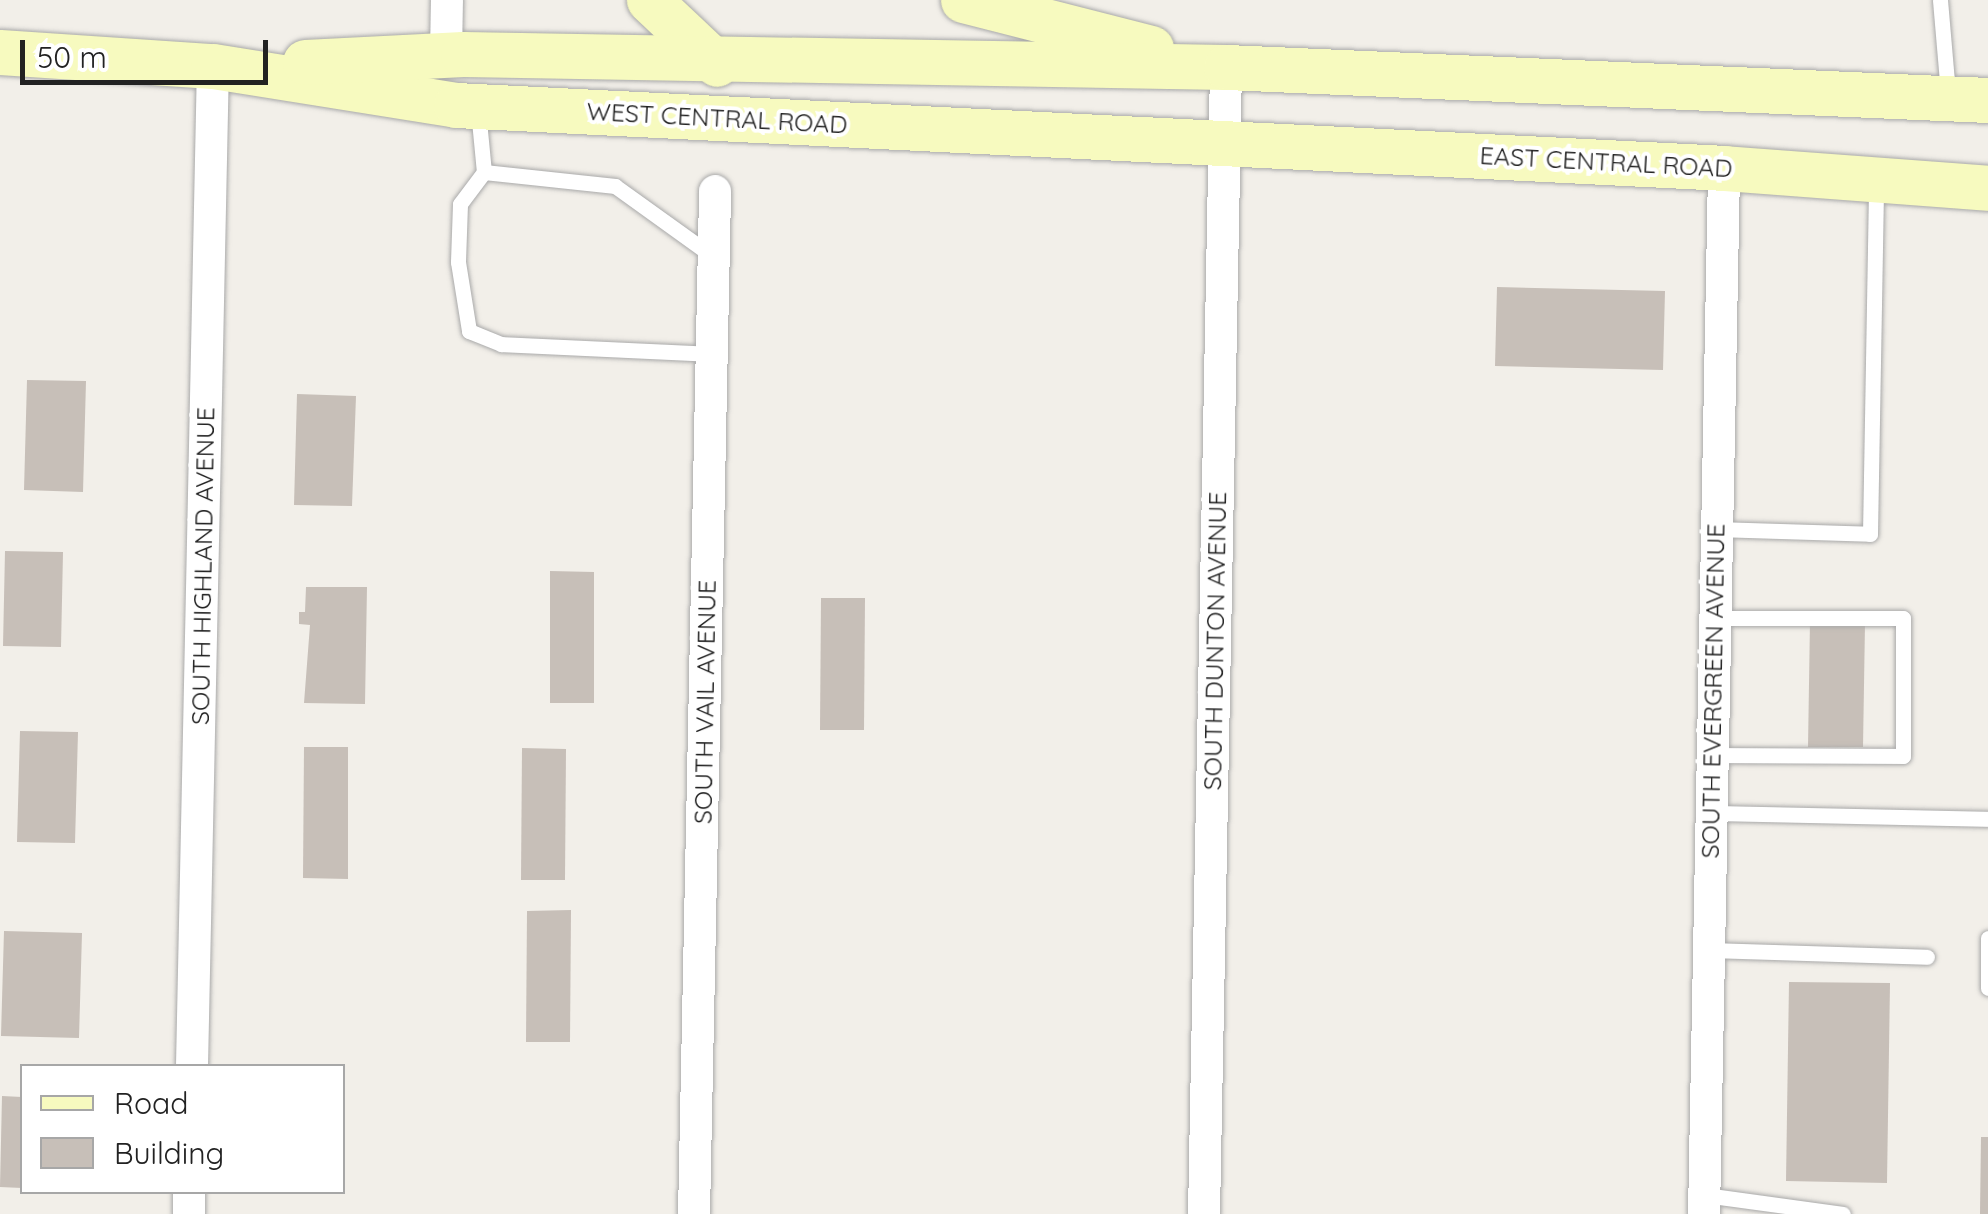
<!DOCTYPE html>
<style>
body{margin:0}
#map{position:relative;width:1988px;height:1214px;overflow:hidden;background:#f2efe9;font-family:Quicksand,sans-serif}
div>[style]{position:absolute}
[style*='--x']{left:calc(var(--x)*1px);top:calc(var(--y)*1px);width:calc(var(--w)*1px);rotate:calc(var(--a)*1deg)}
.building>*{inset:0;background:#c7bfb8}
.roads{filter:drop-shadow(0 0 2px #a9a9a9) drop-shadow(0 0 2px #a9a9a9)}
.service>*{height:15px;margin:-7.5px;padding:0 7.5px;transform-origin:7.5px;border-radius:7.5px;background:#fff}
.minor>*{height:32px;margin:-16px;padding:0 16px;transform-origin:16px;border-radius:16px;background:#fff}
.secondary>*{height:45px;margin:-22.5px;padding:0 22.5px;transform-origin:22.5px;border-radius:22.5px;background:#f7fabf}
span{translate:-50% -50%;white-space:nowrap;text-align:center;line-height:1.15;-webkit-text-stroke:8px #fff;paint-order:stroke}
.street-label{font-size:25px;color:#222}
.legend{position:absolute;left:20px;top:1064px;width:325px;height:130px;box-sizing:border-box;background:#fff;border:2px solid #a7a7a7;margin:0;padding:12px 18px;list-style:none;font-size:30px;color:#222}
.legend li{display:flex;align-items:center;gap:20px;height:50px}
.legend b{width:50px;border:2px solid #a7a7a7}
.scale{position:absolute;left:20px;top:40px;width:248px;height:45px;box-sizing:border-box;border:5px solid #222;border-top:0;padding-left:12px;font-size:30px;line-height:35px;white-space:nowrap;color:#222;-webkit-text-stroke:8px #fff;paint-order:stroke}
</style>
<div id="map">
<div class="building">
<i style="clip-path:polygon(1497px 287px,1665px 291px,1663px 370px,1495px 366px)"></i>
<i style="clip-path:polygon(27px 380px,86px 381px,83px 492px,24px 490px)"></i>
<i style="clip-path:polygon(297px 394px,356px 396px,352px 506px,294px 505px)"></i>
<i style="clip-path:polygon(5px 551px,63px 552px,61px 647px,3px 646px)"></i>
<i style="clip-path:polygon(550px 571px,594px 572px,594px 703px,550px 703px)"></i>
<i style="clip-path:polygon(306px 587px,367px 587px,365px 704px,304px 703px,310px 625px,299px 624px,299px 612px,305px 612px)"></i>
<i style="clip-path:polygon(821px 598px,865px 598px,864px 730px,820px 730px)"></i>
<i style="clip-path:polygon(1810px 621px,1865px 623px,1863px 747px,1808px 747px)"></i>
<i style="clip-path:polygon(20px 731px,78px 732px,75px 843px,17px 842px)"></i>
<i style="clip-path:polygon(304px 747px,348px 747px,348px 879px,303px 878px)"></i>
<i style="clip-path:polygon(522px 748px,566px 749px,565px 880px,521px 880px)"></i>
<i style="clip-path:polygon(571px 910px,570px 1042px,526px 1042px,527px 911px)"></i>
<i style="clip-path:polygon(4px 931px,82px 933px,79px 1038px,1px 1036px)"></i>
<i style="clip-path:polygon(1789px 982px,1890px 983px,1887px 1183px,1786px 1181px)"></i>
<i style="clip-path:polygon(2px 1096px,22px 1097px,22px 1188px,0 1187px)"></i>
<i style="clip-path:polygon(1981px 1137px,1988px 1137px,1988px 1214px,1980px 1214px)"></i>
</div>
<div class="roads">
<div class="service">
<i style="--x:1940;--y:0;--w:94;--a:85.1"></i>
<i style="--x:478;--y:110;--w:62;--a:84.5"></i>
<i style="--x:484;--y:172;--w:40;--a:127"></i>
<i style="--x:460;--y:204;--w:58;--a:92"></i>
<i style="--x:458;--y:262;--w:70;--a:80.9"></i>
<i style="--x:469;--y:331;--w:35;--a:22"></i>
<i style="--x:501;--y:344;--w:211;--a:2.7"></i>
<i style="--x:484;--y:172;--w:132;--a:6.1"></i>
<i style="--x:615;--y:186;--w:118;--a:35.7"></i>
<i style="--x:1715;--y:529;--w:155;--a:1.8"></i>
<i style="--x:1870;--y:534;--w:351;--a:-89"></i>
<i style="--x:1712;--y:755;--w:191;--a:0.3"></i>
<i style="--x:1903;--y:756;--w:138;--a:-90"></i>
<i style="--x:1903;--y:618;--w:190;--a:180"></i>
<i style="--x:1711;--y:813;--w:277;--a:1.2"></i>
<i style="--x:1988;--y:938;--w:50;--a:90"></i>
<i style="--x:1709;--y:950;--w:218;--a:1.8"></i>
<i style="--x:1705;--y:1195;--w:139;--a:7.8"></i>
</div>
<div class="minor">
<i style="--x:446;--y:55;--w:55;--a:-89"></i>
<i style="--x:192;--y:1066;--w:1000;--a:-88.8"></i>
<i style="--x:189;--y:1214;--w:22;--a:-90"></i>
<i style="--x:694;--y:1214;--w:1023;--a:-88.82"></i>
<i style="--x:1204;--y:1214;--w:1147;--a:-88.9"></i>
<i style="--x:1704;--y:1214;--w:1046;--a:-88.9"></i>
</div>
<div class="secondary">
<i style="--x:649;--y:0;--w:93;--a:43.3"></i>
<i style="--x:963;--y:0;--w:194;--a:14.3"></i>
<i style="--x:0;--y:52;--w:213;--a:3.8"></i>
<i style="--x:213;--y:66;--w:246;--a:9.1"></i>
<i style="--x:456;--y:105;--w:1270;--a:2.84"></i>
<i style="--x:1724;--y:168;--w:265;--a:4.3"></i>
<i style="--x:305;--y:62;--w:158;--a:-2.9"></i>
<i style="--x:463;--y:54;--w:763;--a:0.98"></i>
<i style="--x:1226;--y:67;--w:763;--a:2.48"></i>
</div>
</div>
<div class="street-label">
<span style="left:717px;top:118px;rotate:3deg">WEST CENTRAL ROAD</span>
<span style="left:1606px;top:162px;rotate:3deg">EAST CENTRAL ROAD</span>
<span style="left:203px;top:566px;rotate:-89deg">SOUTH HIGHLAND AVENUE</span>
<span style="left:1215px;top:641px;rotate:-89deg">SOUTH DUNTON AVENUE</span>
<span style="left:1713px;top:691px;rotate:-89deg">SOUTH EVERGREEN AVENUE</span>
<span style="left:705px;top:702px;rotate:-89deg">SOUTH VAIL AVENUE</span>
</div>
<ul class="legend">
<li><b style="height:12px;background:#f7fabf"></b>Road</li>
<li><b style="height:28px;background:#c7bfb8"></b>Building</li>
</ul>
<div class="scale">50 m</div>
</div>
